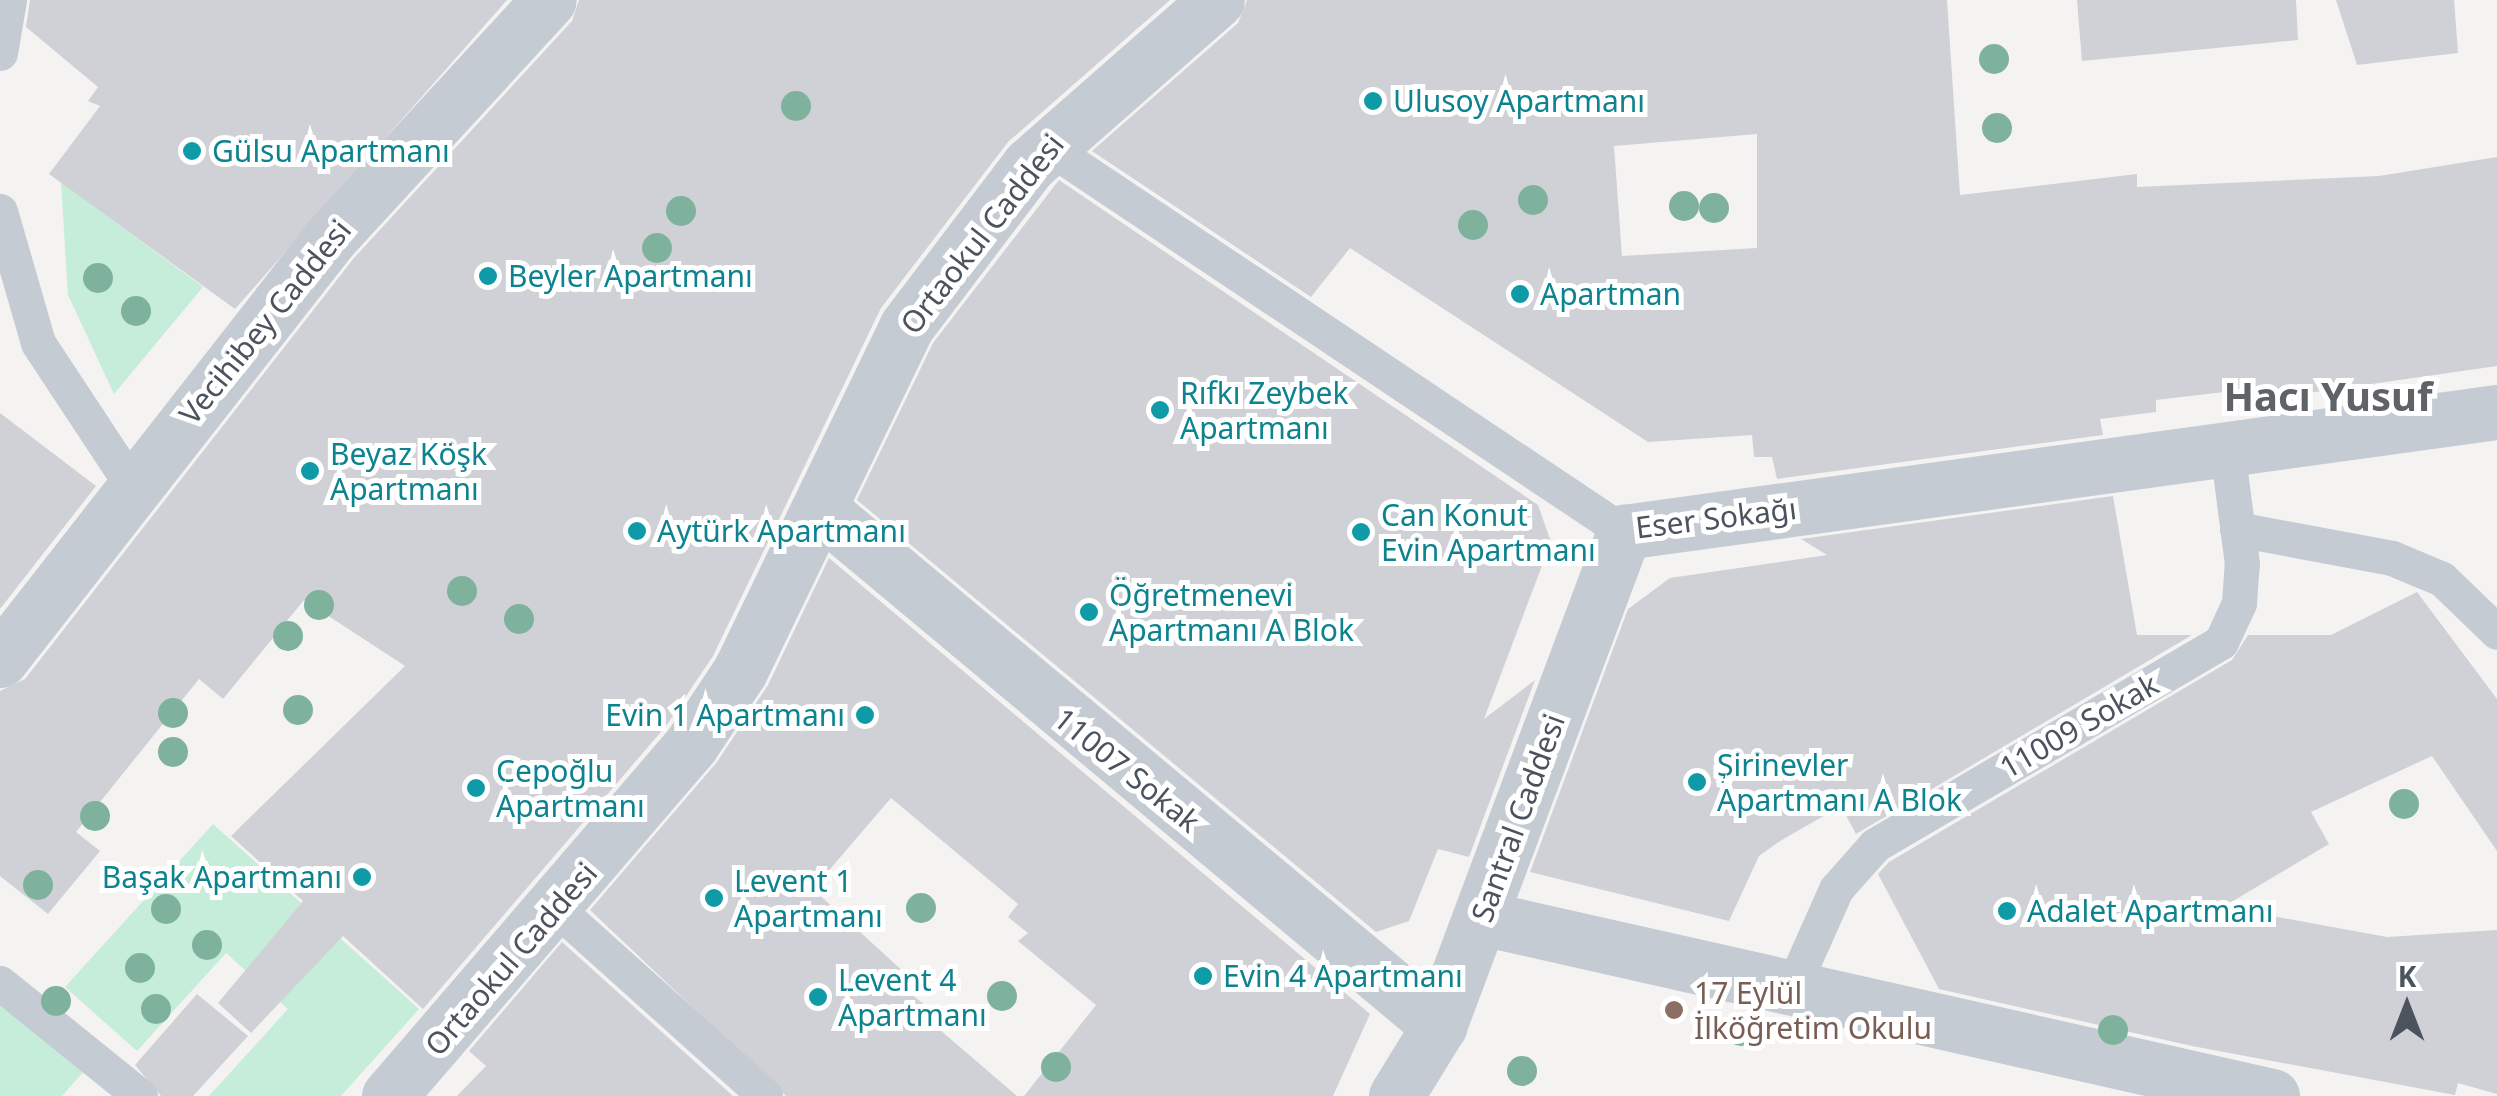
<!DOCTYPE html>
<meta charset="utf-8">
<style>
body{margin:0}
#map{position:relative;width:2497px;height:1096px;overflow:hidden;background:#f4f3f2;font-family:"Noto Sans",sans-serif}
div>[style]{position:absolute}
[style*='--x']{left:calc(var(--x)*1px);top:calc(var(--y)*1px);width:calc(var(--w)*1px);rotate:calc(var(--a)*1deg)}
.green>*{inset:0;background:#c6edd9}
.building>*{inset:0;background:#d0d1d6}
.service>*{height:35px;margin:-17.5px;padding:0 17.5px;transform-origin:17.5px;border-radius:17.5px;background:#c4cbd2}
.minor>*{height:55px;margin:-27.5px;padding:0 27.5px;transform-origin:27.5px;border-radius:27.5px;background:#c4cbd2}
.tertiary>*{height:55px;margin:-27.5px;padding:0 27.5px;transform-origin:27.5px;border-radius:27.5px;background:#c4cbd2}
.trees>*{width:30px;height:30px;margin:-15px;border-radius:50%;background:#7fb29d}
.dots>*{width:28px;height:28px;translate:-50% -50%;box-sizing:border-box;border:5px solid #fff;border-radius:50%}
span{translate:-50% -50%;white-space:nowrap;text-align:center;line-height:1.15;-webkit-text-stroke:10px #fff;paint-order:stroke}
.culture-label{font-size:30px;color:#0d838f}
.left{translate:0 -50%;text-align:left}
.right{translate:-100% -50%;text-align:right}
.street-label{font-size:30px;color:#4b535e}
.education-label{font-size:30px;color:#785e54}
.district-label{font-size:40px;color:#5f6267;font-weight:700}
.north{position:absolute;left:2357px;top:956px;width:100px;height:100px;-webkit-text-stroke:8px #fff;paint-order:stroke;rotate:0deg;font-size:28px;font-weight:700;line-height:40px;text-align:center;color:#4b535e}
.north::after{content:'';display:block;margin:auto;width:35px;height:45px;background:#4b535e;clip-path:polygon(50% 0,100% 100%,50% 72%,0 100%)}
</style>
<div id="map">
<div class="green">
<i style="clip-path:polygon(61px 182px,203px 287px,114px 394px,68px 295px)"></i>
<i style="clip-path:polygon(213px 824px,419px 1009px,341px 1096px,209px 1096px,288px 1009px,226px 953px,137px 1051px,65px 987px)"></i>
<i style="clip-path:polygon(0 1000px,85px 1070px,62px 1096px,0 1096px)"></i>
</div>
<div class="building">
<i style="clip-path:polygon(30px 0,507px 0,235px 309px,49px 174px,100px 106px,88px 101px,98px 87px,26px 27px)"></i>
<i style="clip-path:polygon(579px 0,1170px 0,1008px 142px,881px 308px,713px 656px,666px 726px,423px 1009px,343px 936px,251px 1033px,218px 1003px,303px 901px,231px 836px,405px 666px,304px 600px,223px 699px,199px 679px,76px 832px,100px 851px,48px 914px,0 876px,0 691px,25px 679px,354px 258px,572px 21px)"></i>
<i style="clip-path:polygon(evenodd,1247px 0,1947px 0,1960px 195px,2137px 174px,2137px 187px,2379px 176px,2497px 157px,2497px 366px,2260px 400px,2258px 388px,2156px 400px,2156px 412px,2100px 419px,2103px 435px,1777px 479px,1772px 457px,1754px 457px,1752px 435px,1648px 442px,1350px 248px,1311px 297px,1092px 151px,1238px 23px,1247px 0,1757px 134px,1757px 248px,1622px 256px,1614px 146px,1757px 134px)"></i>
<i style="clip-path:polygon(2077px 0,2296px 0,2298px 40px,2082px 61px)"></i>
<i style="clip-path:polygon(2336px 0,2454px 0,2458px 53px,2357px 65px)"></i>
<i style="clip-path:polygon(1059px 180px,1538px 505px,1551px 542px,1484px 719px,1535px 680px,1469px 857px,1438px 849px,1409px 921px,1376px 932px,857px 500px,933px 343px)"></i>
<i style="clip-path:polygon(0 413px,96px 486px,0 609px)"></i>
<i style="clip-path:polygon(2113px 496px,2137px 635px,2192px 635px,1856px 834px,1841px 806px,1780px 841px,1759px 856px,1729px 921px,1530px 872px,1628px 609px,1670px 578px,1827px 555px,1801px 539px)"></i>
<i style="clip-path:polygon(829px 558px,1370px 1014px,1333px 1096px,1024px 1096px,1096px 1005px,1018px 941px,1028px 933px,1008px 917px,1018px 904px,891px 798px,813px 889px,906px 974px,901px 986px,930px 1009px,925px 1017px,1017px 1096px,786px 1096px,590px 910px,717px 762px,768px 685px)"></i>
<i style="clip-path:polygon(2417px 592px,2497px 699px,2497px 851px,2432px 756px,2311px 812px,2329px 844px,2223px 907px,2387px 937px,2497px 930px,2497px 1094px,2458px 1083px,2455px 1095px,2192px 1046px,1939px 989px,1878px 874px,1889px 862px,2232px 660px,2248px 635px,2331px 635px)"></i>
<i style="clip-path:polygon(562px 942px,733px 1096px,457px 1096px,486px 1066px,469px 1051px)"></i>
<i style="clip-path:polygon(197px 994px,248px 1036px,193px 1096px,161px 1096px,135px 1065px)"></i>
</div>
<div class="service">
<i style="--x:0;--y:53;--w:54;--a:-80.4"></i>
<i style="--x:1045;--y:145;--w:696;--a:33.76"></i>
<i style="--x:0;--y:211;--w:137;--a:73.9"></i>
<i style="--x:38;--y:343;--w:173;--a:56.6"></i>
<i style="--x:2237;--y:529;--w:158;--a:10.6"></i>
<i style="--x:2392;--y:558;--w:54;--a:22.8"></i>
<i style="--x:2442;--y:579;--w:76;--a:43.9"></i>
<i style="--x:558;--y:910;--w:278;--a:41.9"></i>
<i style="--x:0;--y:983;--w:180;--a:38.9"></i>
<i style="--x:1792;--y:988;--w:108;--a:-66"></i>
<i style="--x:1836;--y:889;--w:59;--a:-48.4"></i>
<i style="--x:1875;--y:845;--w:401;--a:-30.4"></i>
<i style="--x:2221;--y:642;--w:43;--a:-65.2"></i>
<i style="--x:2239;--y:603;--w:39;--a:-86"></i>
<i style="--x:2242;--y:564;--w:116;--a:-97.4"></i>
</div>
<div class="minor">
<i style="--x:820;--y:509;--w:807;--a:39.87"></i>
<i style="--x:0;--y:660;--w:536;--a:-51.97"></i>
<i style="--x:330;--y:238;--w:323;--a:-47.4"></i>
<i style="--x:1482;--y:918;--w:810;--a:12.7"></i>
<i style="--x:1396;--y:1096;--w:82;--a:-58.4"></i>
<i style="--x:1439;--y:1026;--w:528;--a:-69.47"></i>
<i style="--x:1624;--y:532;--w:881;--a:-7.83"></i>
</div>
<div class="tertiary">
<i style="--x:389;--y:1096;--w:463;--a:-49.3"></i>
<i style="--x:691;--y:745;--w:89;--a:-56.5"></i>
<i style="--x:740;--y:671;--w:382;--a:-64.2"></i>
<i style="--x:906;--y:327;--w:203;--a:-52.8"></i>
<i style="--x:1029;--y:165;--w:250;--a:-41.3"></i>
</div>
<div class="trees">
<i style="left:1994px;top:59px"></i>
<i style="left:796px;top:106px"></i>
<i style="left:1997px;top:128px"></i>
<i style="left:1533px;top:200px"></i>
<i style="left:1684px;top:206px"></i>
<i style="left:1714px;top:208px"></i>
<i style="left:681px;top:211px"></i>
<i style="left:1473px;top:225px"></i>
<i style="left:657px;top:248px"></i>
<i style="left:98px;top:278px"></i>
<i style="left:136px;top:311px"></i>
<i style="left:462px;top:591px"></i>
<i style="left:319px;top:605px"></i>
<i style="left:519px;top:619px"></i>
<i style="left:288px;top:636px"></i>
<i style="left:298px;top:710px"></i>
<i style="left:173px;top:713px"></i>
<i style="left:173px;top:752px"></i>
<i style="left:2404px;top:804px"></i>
<i style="left:95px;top:816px"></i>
<i style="left:38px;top:885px"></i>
<i style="left:921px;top:908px"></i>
<i style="left:166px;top:909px"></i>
<i style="left:207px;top:945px"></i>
<i style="left:140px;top:968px"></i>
<i style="left:1002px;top:996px"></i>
<i style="left:56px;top:1001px"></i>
<i style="left:156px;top:1009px"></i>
<i style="left:2113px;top:1030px"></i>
<i style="left:1741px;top:1031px"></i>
<i style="left:1056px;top:1067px"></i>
<i style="left:1522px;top:1071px"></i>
</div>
<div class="dots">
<i style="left:1373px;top:101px;background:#0f9aa8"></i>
<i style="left:192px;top:151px;background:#0f9aa8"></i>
<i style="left:488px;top:276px;background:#0f9aa8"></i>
<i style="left:1520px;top:294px;background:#0f9aa8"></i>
<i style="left:1160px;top:410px;background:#0f9aa8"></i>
<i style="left:310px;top:471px;background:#0f9aa8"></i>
<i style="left:637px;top:531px;background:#0f9aa8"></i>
<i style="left:1361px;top:532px;background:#0f9aa8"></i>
<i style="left:1089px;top:612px;background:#0f9aa8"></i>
<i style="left:865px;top:715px;background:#0f9aa8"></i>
<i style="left:1697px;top:782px;background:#0f9aa8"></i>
<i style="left:476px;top:788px;background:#0f9aa8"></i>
<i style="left:362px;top:877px;background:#0f9aa8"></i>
<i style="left:714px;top:898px;background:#0f9aa8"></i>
<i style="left:2007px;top:911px;background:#0f9aa8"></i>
<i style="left:1203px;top:976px;background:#0f9aa8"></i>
<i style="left:818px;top:997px;background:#0f9aa8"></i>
<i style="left:1674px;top:1010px;background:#8d6e63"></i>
</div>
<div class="culture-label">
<span class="left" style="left:1393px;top:101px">Ulusoy Apartmanı</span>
<span class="left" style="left:212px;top:151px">Gülsu Apartmanı</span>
<span class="left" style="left:508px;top:276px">Beyler Apartmanı</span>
<span class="left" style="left:1540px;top:294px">Apartman</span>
<span class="left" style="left:1180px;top:410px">Rıfkı Zeybek<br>Apartmanı</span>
<span class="left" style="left:330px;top:471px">Beyaz Köşk<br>Apartmanı</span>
<span class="left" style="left:1381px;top:532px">Can Konut<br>Evin Apartmanı</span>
<span class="left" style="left:657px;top:531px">Aytürk Apartmanı</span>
<span class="left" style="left:1109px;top:612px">Öğretmenevi<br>Apartmanı A Blok</span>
<span class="right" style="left:845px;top:715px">Evin 1 Apartmanı</span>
<span class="left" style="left:1717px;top:782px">Şirinevler<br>Apartmanı A Blok</span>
<span class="left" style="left:496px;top:788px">Cepoğlu<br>Apartmanı</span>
<span class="right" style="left:342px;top:877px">Başak Apartmanı</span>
<span class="left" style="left:734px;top:898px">Levent 1<br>Apartmanı</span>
<span class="left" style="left:2027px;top:911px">Adalet Apartmanı</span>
<span class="left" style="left:1223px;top:976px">Evin 4 Apartmanı</span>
<span class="left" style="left:838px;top:997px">Levent 4<br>Apartmanı</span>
</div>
<div class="street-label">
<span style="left:982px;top:234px;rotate:-52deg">Ortaokul Caddesi</span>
<span style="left:265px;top:322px;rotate:-51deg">Vecihibey Caddesi</span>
<span style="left:1716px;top:518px;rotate:-7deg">Eser Sokağı</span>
<span style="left:2079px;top:726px;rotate:-30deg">11009 Sokak</span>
<span style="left:1127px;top:770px;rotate:39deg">11007 Sokak</span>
<span style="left:1518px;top:818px;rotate:-70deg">Santral Caddesi</span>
<span style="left:511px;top:959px;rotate:-49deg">Ortaokul Caddesi</span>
</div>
<div class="education-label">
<span class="left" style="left:1694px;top:1010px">17 Eylül<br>İlköğretim Okulu</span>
</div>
<div class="district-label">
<span style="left:2328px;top:396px">Hacı Yusuf</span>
</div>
<div class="north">K</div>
</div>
